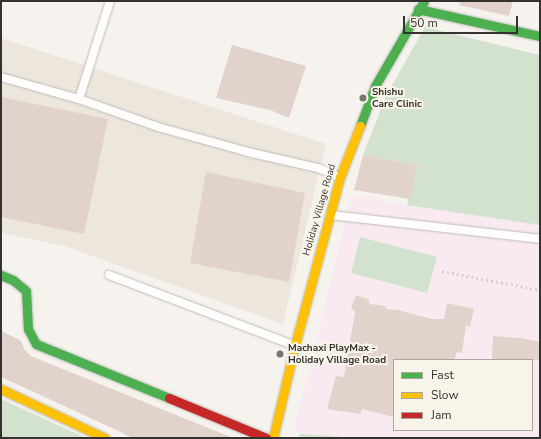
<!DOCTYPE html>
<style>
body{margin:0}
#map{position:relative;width:541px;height:439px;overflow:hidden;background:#f6f3ee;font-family:"Nunito Sans",sans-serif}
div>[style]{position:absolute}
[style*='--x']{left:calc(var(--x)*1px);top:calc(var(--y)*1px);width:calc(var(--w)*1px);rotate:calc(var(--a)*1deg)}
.built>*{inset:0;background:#ede6dc}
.education>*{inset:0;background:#f8eaf0}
.green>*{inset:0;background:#d2e2ce}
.building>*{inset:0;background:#e1d3cb}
.path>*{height:2.5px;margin-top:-1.25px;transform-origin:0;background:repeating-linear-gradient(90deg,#d2d2d0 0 2px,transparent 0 5px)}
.roads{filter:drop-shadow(0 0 1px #bebcb8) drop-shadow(0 0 1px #bebcb8)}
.lane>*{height:8px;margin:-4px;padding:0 4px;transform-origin:4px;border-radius:4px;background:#fefdfc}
.fast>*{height:9px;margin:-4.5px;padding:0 4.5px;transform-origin:4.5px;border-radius:4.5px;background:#4caf50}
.slow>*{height:9px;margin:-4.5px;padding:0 4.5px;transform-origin:4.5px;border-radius:4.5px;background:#ffc107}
.jam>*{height:9px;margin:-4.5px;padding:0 4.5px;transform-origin:4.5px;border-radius:4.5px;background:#c62828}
.dots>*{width:11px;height:11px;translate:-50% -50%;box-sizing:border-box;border:2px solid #f9f4ea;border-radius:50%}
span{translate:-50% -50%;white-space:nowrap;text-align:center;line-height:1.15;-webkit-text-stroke:4px #f9f4ea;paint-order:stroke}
.poi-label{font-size:10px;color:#34322e;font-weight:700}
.left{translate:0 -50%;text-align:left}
.street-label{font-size:10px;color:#34322e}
.frame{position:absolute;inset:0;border:2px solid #34322e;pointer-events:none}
.legend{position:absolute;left:393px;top:359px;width:140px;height:72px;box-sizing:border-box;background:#f9f4ea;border:1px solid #aaa69f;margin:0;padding:5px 7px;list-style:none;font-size:12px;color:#34322e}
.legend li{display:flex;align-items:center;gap:8px;height:20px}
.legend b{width:20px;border:1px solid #aaa69f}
.scale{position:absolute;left:403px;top:16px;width:115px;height:18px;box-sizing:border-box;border:2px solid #34322e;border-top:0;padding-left:5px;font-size:12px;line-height:14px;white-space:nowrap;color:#34322e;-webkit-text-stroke:3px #f9f4ea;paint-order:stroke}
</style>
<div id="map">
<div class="built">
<i style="clip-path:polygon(1px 38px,326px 144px,283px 324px,64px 246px,1px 233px)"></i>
</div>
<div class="education">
<i style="clip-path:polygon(evenodd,351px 196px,540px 225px,540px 438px,358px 438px,300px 434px,294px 427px,312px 360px,351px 196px,394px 360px,532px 360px,532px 430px,394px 430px,394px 360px)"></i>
</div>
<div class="green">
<i style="clip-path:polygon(425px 27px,540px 55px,540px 225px,407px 205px,417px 165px,363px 155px,386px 96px)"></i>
<i style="clip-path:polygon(360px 237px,437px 257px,427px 293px,351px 273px)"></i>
<i style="clip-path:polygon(1px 399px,86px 438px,1px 438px)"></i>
<i style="clip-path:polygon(300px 434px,358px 438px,299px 438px)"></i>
</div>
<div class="building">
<i style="clip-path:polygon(460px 1px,513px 1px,509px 16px,459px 5px)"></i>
<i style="clip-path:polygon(232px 45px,306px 66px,289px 118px,270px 110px,216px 98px)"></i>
<i style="clip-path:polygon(1px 97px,108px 119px,84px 234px,1px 217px)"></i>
<i style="clip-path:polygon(363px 155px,417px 165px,410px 199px,354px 190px)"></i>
<i style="clip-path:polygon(206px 172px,305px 193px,289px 282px,190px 263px)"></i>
<i style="clip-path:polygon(356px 295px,368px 299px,370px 304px,385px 306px,386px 309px,398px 310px,432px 319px,444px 319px,447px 303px,474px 309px,470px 327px,466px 325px,462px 353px,457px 352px,454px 360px,394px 360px,394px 417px,362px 409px,360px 414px,327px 409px,336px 376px,344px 377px,355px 312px,351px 307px)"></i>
<i style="clip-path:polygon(1px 331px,20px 340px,25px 350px,31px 356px,233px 438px,133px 438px,112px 428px,1px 377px)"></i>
<i style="clip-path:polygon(493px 336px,521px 338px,540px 342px,540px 360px,492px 360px)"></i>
</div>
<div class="path">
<i style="--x:442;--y:271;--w:100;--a:11"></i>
</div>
<div class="roads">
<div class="lane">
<i style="--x:1;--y:77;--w:81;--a:15.8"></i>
<i style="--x:79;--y:99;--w:84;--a:19.5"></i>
<i style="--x:158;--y:127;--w:98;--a:15.5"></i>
<i style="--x:252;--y:153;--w:68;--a:12.8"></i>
<i style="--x:318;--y:168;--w:23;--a:23"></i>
<i style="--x:79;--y:99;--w:103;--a:-72.4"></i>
<i style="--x:330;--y:215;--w:211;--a:6.5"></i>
<i style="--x:109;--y:275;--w:197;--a:20.8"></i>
</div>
<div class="fast">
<i style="--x:418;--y:9;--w:125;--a:12.5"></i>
<i style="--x:360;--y:126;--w:43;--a:-69.4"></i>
<i style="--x:375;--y:86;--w:98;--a:-60"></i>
<i style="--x:1;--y:275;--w:13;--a:23"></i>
<i style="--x:13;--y:280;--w:17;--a:40"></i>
<i style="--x:26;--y:291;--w:38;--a:87"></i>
<i style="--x:28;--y:329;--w:17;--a:62"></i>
<i style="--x:36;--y:344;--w:144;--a:22.1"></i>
</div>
<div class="slow">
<i style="--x:1;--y:389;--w:115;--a:25.2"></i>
<i style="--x:273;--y:438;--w:96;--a:-76.7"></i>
<i style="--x:295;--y:345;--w:174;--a:-75"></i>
<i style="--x:340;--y:177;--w:55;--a:-68.6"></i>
</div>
<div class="jam">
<i style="--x:169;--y:398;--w:105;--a:22.4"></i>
</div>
</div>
<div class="dots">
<i style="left:363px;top:98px;background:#787671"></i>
<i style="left:280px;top:354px;background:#787671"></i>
</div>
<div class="poi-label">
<span class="left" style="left:372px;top:98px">Shishu<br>Care Clinic</span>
<span class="left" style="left:288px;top:354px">Machaxi PlayMax -<br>Holiday Village Road</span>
</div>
<div class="street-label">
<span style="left:320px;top:210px;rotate:-74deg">Holiday Village Road</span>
</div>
<div class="frame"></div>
<ul class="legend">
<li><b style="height:5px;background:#4caf50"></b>Fast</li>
<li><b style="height:5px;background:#ffc107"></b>Slow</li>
<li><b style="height:5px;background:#c62828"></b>Jam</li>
</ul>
<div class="scale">50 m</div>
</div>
